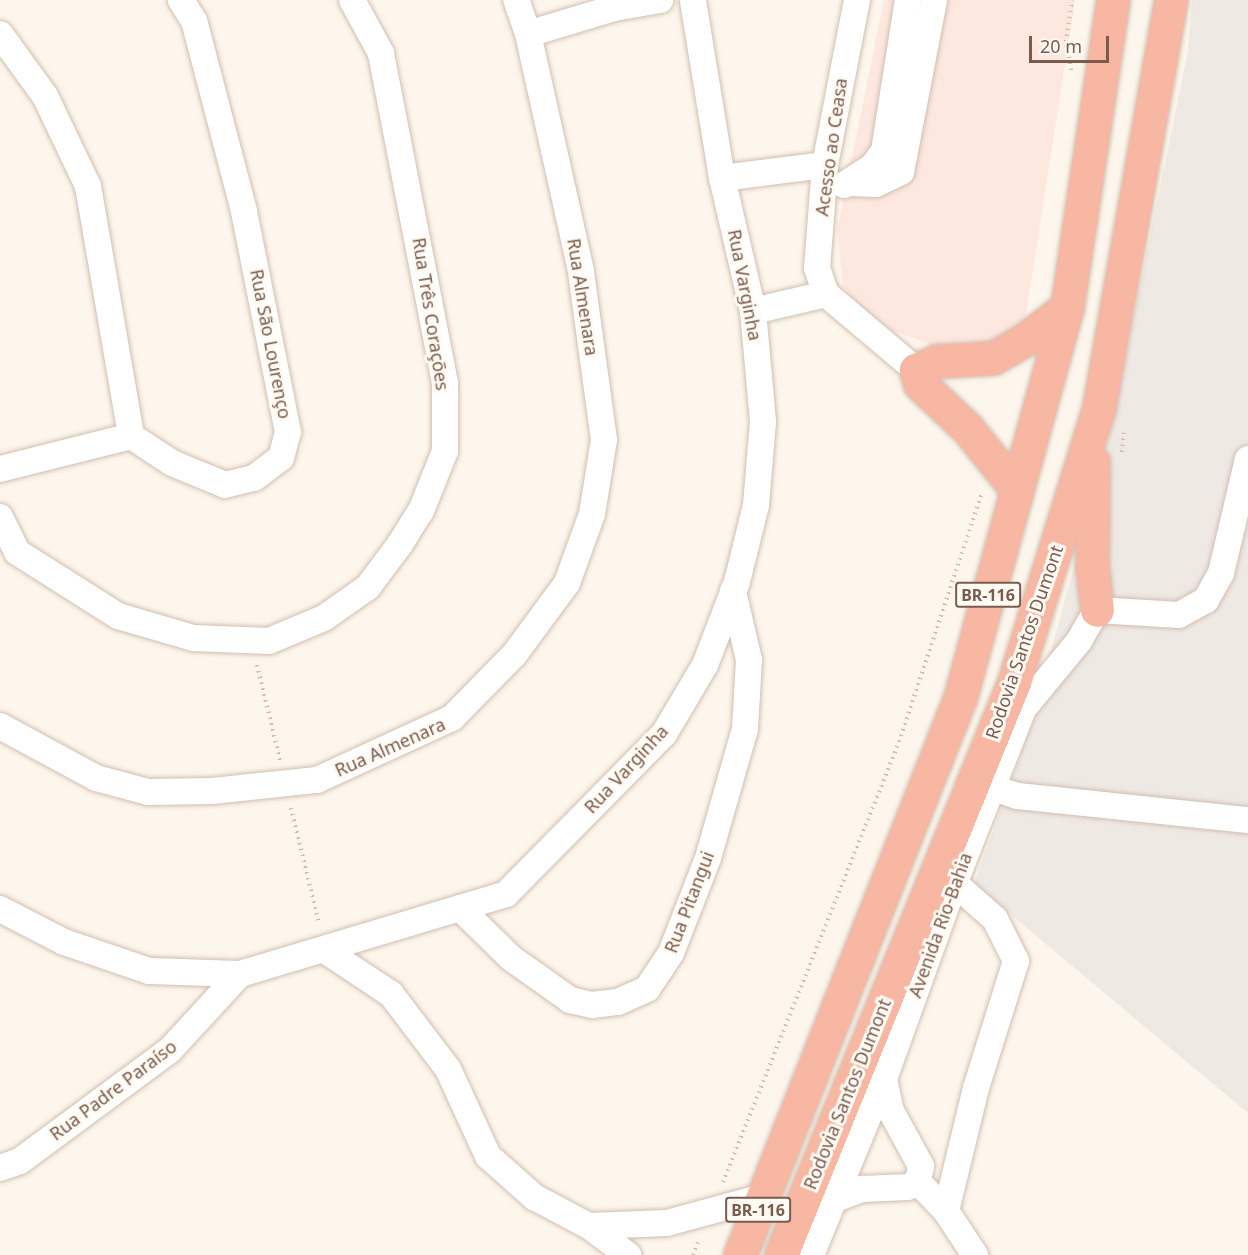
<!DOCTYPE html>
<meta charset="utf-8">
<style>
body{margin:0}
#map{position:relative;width:1248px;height:1255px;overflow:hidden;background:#fdf6ec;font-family:"Noto Sans",sans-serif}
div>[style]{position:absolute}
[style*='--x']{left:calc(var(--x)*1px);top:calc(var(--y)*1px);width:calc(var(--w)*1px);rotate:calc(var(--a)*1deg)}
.commercial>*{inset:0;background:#fde8e0}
.industrial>*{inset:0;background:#efe9e4}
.path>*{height:4px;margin-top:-2px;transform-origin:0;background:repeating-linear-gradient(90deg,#d9b8a5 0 1.5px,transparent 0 6px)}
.roads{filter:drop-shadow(0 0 2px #d1beb0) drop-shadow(0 0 2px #d1beb0)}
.minor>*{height:26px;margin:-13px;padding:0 13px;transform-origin:13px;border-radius:13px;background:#fff}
.highway>*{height:33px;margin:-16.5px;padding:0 16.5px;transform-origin:16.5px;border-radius:16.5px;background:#f7b7a3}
span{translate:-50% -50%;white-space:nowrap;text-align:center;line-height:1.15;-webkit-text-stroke:6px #fffaf3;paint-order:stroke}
.shield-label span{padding:2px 4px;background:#fffaf3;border:2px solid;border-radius:4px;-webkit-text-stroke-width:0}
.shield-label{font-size:16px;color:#7a5c4d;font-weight:700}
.street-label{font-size:18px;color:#7a5c4d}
.scale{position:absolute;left:1029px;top:36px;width:80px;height:27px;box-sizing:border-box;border:3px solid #7a5c4d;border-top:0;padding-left:8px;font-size:18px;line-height:21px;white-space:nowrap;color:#7a5c4d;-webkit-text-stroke:4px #fffaf3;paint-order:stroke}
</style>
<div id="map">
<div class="commercial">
<i style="clip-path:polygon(884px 0,1075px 0,1025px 321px,999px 346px,953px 353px,875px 324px,843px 286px,837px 230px)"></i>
</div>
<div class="industrial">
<i style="clip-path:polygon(1192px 0,1248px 0,1248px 1113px,974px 884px,1029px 731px,1110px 435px,1188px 50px)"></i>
</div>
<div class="path">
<i style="--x:1071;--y:70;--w:28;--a:-100"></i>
<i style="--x:1066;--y:42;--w:42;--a:-81.9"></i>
<i style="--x:1122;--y:452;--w:20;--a:-84"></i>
<i style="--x:257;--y:665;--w:98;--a:76.4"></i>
<i style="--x:291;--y:808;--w:118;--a:76.3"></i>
<i style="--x:723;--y:1182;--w:480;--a:-68.2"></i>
<i style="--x:901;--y:736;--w:256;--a:-71.6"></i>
<i style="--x:693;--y:1255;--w:14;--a:-69"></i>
</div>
<div class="roads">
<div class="minor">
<i style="--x:857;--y:0;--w:168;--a:101"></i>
<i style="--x:825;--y:165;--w:103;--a:94.4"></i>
<i style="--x:817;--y:268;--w:28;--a:71"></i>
<i style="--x:826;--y:294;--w:118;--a:40.2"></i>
<i style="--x:0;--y:34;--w:77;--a:54"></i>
<i style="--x:45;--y:96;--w:100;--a:64.5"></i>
<i style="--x:88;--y:186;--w:254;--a:80.2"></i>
<i style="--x:131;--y:436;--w:49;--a:33.4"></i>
<i style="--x:172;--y:463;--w:57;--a:22.5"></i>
<i style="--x:225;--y:485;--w:30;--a:-14"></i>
<i style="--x:254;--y:478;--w:34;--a:-37"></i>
<i style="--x:281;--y:458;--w:27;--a:-75"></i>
<i style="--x:288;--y:432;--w:225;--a:-101.3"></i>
<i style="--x:244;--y:211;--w:196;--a:-104.7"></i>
<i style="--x:194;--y:21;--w:25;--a:-122"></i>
<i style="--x:528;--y:34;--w:90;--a:-16.8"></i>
<i style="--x:614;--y:8;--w:47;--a:-9.9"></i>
<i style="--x:722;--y:178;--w:104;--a:-7.2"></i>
<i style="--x:850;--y:183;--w:26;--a:2"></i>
<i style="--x:876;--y:184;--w:28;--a:-26"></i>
<i style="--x:901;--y:172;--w:175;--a:-79.1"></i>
<i style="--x:844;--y:185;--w:35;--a:-33"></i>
<i style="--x:873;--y:166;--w:19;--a:-54"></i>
<i style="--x:884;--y:151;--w:153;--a:-81"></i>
<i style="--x:753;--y:311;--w:75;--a:-13.1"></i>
<i style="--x:0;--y:469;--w:135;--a:-14.1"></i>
<i style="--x:0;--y:517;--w:39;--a:64"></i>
<i style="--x:17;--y:552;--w:120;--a:32.4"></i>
<i style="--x:118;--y:616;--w:78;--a:16.3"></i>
<i style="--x:193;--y:638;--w:76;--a:2.3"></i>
<i style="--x:269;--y:641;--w:60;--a:-22.7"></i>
<i style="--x:324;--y:618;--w:54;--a:-35.2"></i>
<i style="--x:368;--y:587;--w:54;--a:-53.3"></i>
<i style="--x:400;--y:544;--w:39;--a:-58"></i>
<i style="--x:421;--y:511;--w:65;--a:-68.2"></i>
<i style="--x:445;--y:451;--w:68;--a:-90"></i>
<i style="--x:445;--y:383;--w:336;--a:-101"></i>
<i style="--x:381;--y:53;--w:60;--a:-118.7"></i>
<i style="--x:0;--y:726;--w:109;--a:28.4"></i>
<i style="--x:96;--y:778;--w:54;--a:15.1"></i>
<i style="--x:148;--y:792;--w:64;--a:-0.9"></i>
<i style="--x:212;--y:791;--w:106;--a:-6"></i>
<i style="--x:317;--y:780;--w:149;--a:-24.7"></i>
<i style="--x:452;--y:718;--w:88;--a:-45.5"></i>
<i style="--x:514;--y:655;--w:89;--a:-53.6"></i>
<i style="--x:567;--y:583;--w:73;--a:-70.1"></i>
<i style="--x:592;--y:514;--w:75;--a:-80.8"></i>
<i style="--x:604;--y:440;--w:171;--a:-97.8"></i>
<i style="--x:581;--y:271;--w:243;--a:-102.6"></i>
<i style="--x:528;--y:34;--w:36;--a:-109"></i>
<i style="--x:978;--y:790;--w:15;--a:-8"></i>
<i style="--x:993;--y:788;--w:26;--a:18"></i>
<i style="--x:1018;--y:796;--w:231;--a:6"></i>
<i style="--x:944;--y:874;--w:68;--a:41.4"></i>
<i style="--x:995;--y:919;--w:47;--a:63.4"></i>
<i style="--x:1016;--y:961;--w:133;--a:107.5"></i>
<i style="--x:976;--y:1088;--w:127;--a:103.7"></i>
<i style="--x:460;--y:908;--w:71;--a:44.4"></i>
<i style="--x:511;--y:958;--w:72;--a:35.4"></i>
<i style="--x:570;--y:1000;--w:23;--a:13"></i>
<i style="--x:592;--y:1005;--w:26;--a:-7"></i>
<i style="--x:618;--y:1002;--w:32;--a:-24"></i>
<i style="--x:647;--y:989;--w:43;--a:-56.3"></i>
<i style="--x:671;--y:953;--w:102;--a:-68.7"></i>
<i style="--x:708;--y:858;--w:134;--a:-74"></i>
<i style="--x:745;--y:729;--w:69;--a:-86.7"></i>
<i style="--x:749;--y:660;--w:71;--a:-103.1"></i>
<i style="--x:0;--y:909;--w:72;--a:27.3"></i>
<i style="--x:64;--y:942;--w:90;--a:18.8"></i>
<i style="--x:149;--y:971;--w:91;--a:1.9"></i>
<i style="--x:240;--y:974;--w:278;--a:-16.7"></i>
<i style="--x:506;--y:894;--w:225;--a:-45.4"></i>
<i style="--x:664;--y:734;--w:80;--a:-59.3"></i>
<i style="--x:705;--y:665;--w:89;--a:-68.9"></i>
<i style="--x:737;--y:582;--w:79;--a:-76.1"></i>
<i style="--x:756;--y:505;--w:84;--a:-85.2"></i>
<i style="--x:763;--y:421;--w:110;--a:-95.2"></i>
<i style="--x:753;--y:311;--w:137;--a:-103.1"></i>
<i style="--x:722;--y:178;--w:180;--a:-99.3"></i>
<i style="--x:326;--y:951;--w:78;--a:33.5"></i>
<i style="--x:391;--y:994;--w:94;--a:52.8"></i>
<i style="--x:448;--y:1069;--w:96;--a:65.3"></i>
<i style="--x:488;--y:1156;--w:62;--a:41.7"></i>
<i style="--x:534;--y:1197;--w:62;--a:27.8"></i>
<i style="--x:589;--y:1226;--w:49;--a:36.6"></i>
<i style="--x:884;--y:1079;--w:33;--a:78"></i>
<i style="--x:891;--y:1111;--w:63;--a:61.4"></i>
<i style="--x:921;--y:1166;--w:16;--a:101"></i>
<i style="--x:0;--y:1168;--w:21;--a:-19"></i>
<i style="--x:20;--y:1161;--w:187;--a:-36.5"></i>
<i style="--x:170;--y:1050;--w:103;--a:-47.4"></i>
<i style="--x:918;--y:1182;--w:40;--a:46"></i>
<i style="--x:946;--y:1211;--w:53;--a:56.6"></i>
<i style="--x:833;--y:1200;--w:31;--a:-21"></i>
<i style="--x:862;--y:1189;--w:46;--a:-2.5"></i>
<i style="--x:908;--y:1187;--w:11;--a:-27"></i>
<i style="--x:589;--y:1226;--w:78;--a:-2.2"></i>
<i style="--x:667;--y:1223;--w:99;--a:-15.2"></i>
<i style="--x:811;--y:1255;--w:191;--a:-67.5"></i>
<i style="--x:884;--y:1079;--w:209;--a:-70.2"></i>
<i style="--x:955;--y:882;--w:186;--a:-68.5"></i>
<i style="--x:1023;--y:709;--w:88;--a:-50.5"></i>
<i style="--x:1079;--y:641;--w:36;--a:-60"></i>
<i style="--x:1097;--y:610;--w:82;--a:3.5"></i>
<i style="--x:1179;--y:615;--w:31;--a:-29"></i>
<i style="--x:1206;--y:600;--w:31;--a:-61"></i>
<i style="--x:1221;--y:573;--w:117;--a:-76.7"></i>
</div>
<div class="highway">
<i style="--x:1093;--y:462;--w:103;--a:90.6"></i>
<i style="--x:1092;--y:565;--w:45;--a:83.7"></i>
<i style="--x:1017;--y:490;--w:80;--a:-128.9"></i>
<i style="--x:967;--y:428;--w:64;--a:-136.9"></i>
<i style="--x:920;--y:384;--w:15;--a:-106"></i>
<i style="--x:916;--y:370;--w:23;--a:-23"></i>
<i style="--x:937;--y:361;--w:56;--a:-3.1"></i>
<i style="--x:993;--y:358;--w:38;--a:-30"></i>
<i style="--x:1026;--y:339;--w:52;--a:-38"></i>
<i style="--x:740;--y:1255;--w:599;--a:-68.45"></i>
<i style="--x:960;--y:698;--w:405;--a:-74.7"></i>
<i style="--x:1067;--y:307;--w:310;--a:-81.5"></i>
<i style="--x:781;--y:1255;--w:619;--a:-67.87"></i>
<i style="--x:1014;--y:682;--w:288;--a:-72.8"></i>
<i style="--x:1099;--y:407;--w:413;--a:-80"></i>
</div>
</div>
<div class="shield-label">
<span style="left:988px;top:595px">BR-116</span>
<span style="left:758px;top:1210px">BR-116</span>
</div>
<div class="street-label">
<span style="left:831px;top:147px;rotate:-82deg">Acesso ao Ceasa</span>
<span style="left:745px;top:285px;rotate:79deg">Rua Varginha</span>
<span style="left:583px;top:297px;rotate:81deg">Rua Almenara</span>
<span style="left:431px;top:314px;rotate:81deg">Rua Três Corações</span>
<span style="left:271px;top:344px;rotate:79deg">Rua São Lourenço</span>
<span style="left:1024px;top:642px;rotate:-71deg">Rodovia Santos Dumont</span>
<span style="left:390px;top:747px;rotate:-24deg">Rua Almenara</span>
<span style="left:626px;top:769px;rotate:-47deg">Rua Varginha</span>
<span style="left:689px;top:902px;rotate:-69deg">Rua Pitangui</span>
<span style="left:940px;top:925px;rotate:-70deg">Avenida Rio-Bahia</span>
<span style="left:113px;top:1090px;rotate:-37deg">Rua Padre Paraíso</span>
<span style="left:847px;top:1094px;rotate:-68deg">Rodovia Santos Dumont</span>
</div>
<div class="scale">20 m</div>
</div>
